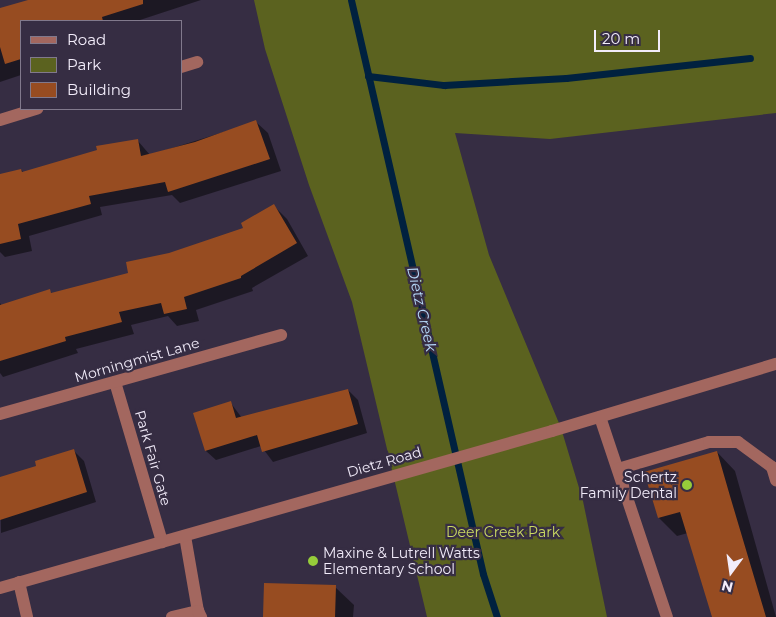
<!DOCTYPE html>
<style>
body{margin:0}
#map{position:relative;width:776px;height:617px;overflow:hidden;background:#362d43;font-family:Montserrat,sans-serif}
div>[style]{position:absolute}
[style*='--x']{left:calc(var(--x)*1px);top:calc(var(--y)*1px);width:calc(var(--w)*1px);rotate:calc(var(--a)*1deg)}
.green>*{inset:0;background:#5b621f}
.shadow>*{inset:0;background:#0007}
.stream>*{height:7px;margin:-3.5px;padding:0 3.5px;transform-origin:3.5px;border-radius:3.5px;background:#00213f}
.building>*{inset:0;background:#974c21}
.minor>*{height:12px;margin:-6px;padding:0 6px;transform-origin:6px;border-radius:6px;background:#a3675f}
.dots>*{width:14px;height:14px;translate:-50% -50%;box-sizing:border-box;border:2px solid #362d43;border-radius:50%}
span{translate:-50% -50%;white-space:nowrap;text-align:center;line-height:1.15;-webkit-text-stroke:4.5px #362d43;paint-order:stroke}
.street-label{font-size:14px;color:#f2ecfa}
.poi-label{font-size:14px;color:#f2ecfa}
.right{translate:-100% -50%;text-align:right}
.left{translate:0 -50%;text-align:left}
.park-label{font-size:14px;color:#cbda62}
.water-label{font-size:15px;color:#b7d9f9;font-style:italic}
.legend{position:absolute;left:20px;top:20px;width:162px;height:90px;box-sizing:border-box;background:#362d43;border:1px solid #81798c;margin:0;padding:6px 9px;list-style:none;font-size:15px;color:#f2ecfa}
.legend li{display:flex;align-items:center;gap:10px;height:25px}
.legend b{width:25px;border:1px solid #81798c}
.north{position:absolute;left:706px;top:547px;width:50px;height:50px;-webkit-text-stroke:4px #362d43;paint-order:stroke;rotate:194deg;font-size:14px;font-weight:700;line-height:20px;text-align:center;color:#f2ecfa}
.north::after{content:'';display:block;margin:auto;width:18px;height:22px;background:#f2ecfa;clip-path:polygon(50% 0,100% 100%,50% 72%,0 100%)}
.scale{position:absolute;left:594px;top:30px;width:66px;height:22px;box-sizing:border-box;border:2px solid #f2ecfa;border-top:0;padding-left:6px;font-size:15px;line-height:18px;white-space:nowrap;color:#f2ecfa;-webkit-text-stroke:4px #362d43;paint-order:stroke}
</style>
<div id="map">
<div class="green">
<i style="clip-path:polygon(254px 0,776px 0,776px 113px,550px 139px,455px 133px,489px 255px,561px 428px,583px 501px,607px 617px,427px 617px,352px 302px,309px 185px,265px 49px)"></i>
</div>
<div class="shadow">
<i style="clip-path:polygon(36px 0,201px 0,137px 21px,21px 21px,21px 75px,0 82px,0 9px)"></i>
<i style="clip-path:polygon(256px 122px,268px 133px,281px 171px,180px 203px,172px 195px,100px 207px,102px 215px,29px 236px,32px 251px,5px 257px,0 252px,0 175px,21px 170px,24px 173px,138px 141px,150px 155px)"></i>
<i style="clip-path:polygon(274px 206px,287px 219px,308px 256px,252px 288px,253px 291px,196px 310px,199px 321px,177px 326px,168px 316px,131px 325px,134px 334px,76px 349px,78px 353px,3px 377px,0 373px,0 303px,2px 306px,49px 291px,53px 294px,129px 274px,170px 254px,245px 229px)"></i>
<i style="clip-path:polygon(348px 390px,358px 400px,367px 433px,273px 462px,261px 446px,216px 460px,206px 451px,230px 402px,242px 418px)"></i>
<i style="clip-path:polygon(74px 451px,84px 461px,96px 502px,1px 533px,0 478px,38px 467px)"></i>
<i style="clip-path:polygon(717px 452px,735px 471px,776px 617px,714px 617px,688px 533px,677px 536px,659px 518px)"></i>
<i style="clip-path:polygon(335px 587px,354px 605px,353px 617px,264px 617px)"></i>
</div>
<div class="stream">
<i style="--x:351;--y:0;--w:589;--a:77.05"></i>
<i style="--x:483;--y:574;--w:45;--a:72"></i>
<i style="--x:368;--y:76;--w:77;--a:6.8"></i>
<i style="--x:444;--y:85;--w:122;--a:-3.3"></i>
<i style="--x:566;--y:78;--w:185;--a:-6.2"></i>
</div>
<div class="building">
<i style="clip-path:polygon(28px 0,143px 0,143px 4px,102px 17px,103px 21px,21px 21px,21px 59px,5px 64px,0 47px,0 8px)"></i>
<i style="clip-path:polygon(256px 120px,270px 159px,168px 192px,165px 182px,89px 196px,91px 204px,18px 224px,21px 239px,0 244px,0 174px,21px 169px,22px 172px,97px 150px,96px 146px,138px 139px,141px 156px,195px 142px)"></i>
<i style="clip-path:polygon(274px 204px,297px 243px,241px 276px,241px 278px,184px 297px,187px 309px,164px 314px,161px 303px,119px 312px,122px 322px,65px 337px,66px 341px,0 361px,0 305px,50px 289px,51px 293px,128px 273px,126px 262px,169px 253px,243px 228px,241px 223px)"></i>
<i style="clip-path:polygon(348px 389px,358px 424px,262px 452px,257px 435px,205px 451px,193px 413px,231px 401px,236px 418px)"></i>
<i style="clip-path:polygon(74px 449px,87px 492px,0 520px,0 477px,36px 466px,35px 461px)"></i>
<i style="clip-path:polygon(717px 451px,730px 496px,766px 617px,712px 617px,680px 512px,658px 518px,644px 472px)"></i>
<i style="clip-path:polygon(264px 583px,336px 585px,335px 617px,263px 617px)"></i>
</div>
<div class="minor">
<i style="--x:181;--y:67;--w:17;--a:-17"></i>
<i style="--x:0;--y:120;--w:39;--a:-17"></i>
<i style="--x:115;--y:382;--w:167;--a:73.6"></i>
<i style="--x:0;--y:414;--w:292;--a:-15.7"></i>
<i style="--x:600;--y:417;--w:211;--a:71.5"></i>
<i style="--x:618;--y:469;--w:95;--a:-16.5"></i>
<i style="--x:709;--y:442;--w:29;--a:0"></i>
<i style="--x:738;--y:442;--w:42;--a:36.3"></i>
<i style="--x:772;--y:467;--w:14;--a:73"></i>
<i style="--x:185;--y:536;--w:76;--a:80.2"></i>
<i style="--x:19;--y:582;--w:36;--a:77"></i>
<i style="--x:0;--y:588;--w:574;--a:-15.88"></i>
<i style="--x:552;--y:431;--w:234;--a:-16.7"></i>
<i style="--x:172;--y:617;--w:27;--a:-13"></i>
<i style="--x:198;--y:611;--w:7;--a:63"></i>
</div>
<div class="dots">
<i style="left:687px;top:485px;background:#96cc3a"></i>
<i style="left:313px;top:561px;background:#96cc3a"></i>
</div>
<div class="street-label">
<span style="left:137px;top:360px;rotate:-16deg">Morningmist Lane</span>
<span style="left:153px;top:458px;rotate:74deg">Park Fair Gate</span>
<span style="left:384px;top:462px;rotate:-16deg">Dietz Road</span>
</div>
<div class="poi-label">
<span class="right" style="left:677px;top:485px">Schertz<br>Family Dental</span>
<span class="left" style="left:323px;top:561px">Maxine &amp; Lutrell Watts<br>Elementary School</span>
</div>
<div class="park-label">
<span style="left:503px;top:532px">Deer Creek Park</span>
</div>
<div class="water-label">
<span style="left:422px;top:309px;rotate:77deg">Dietz Creek</span>
</div>
<ul class="legend">
<li><b style="height:6px;background:#a3675f"></b>Road</li>
<li><b style="height:14px;background:#5b621f"></b>Park</li>
<li><b style="height:14px;background:#974c21"></b>Building</li>
</ul>
<div class="north">N</div>
<div class="scale">20 m</div>
</div>
